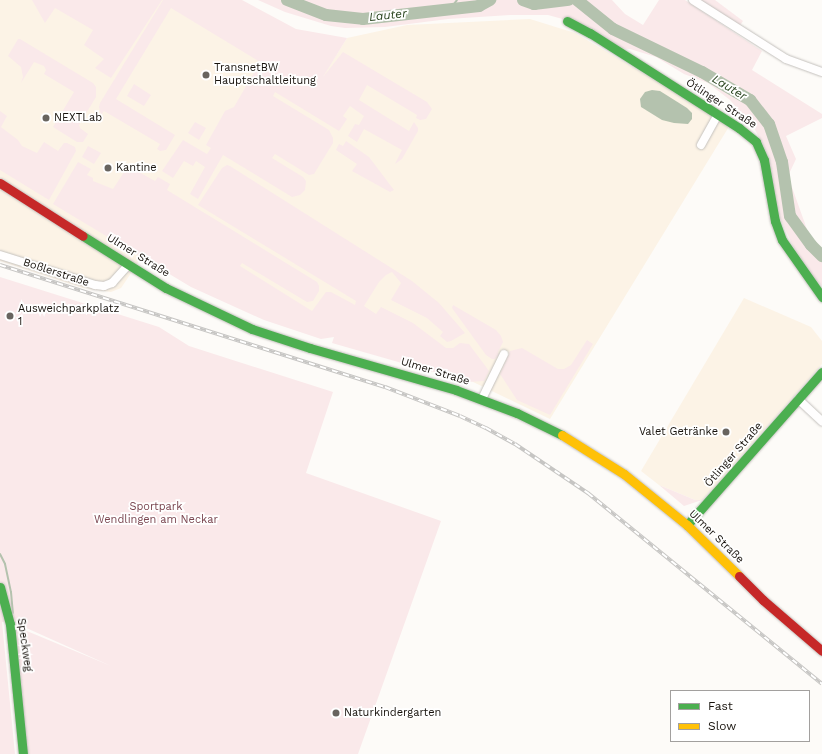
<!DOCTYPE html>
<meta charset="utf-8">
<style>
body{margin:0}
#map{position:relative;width:822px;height:754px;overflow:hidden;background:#fdfbf8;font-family:"Work Sans",sans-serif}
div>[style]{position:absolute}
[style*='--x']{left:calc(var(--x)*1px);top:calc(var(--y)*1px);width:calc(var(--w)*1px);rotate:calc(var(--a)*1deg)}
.built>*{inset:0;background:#fcf3e6}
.green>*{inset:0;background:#fae9ea}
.water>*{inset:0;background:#b4c2ae}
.stream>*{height:2px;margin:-1px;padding:0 1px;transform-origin:1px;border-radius:1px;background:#b4c2ae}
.river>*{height:12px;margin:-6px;padding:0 6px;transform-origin:6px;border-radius:6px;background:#b4c2ae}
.roads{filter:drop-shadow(0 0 1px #c4c1bd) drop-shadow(0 0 1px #c4c1bd)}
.street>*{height:8px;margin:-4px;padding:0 4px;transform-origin:4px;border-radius:4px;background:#fffefe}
.fast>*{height:9px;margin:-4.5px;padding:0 4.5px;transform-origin:4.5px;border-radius:4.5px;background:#4caf50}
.slow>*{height:9px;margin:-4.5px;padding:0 4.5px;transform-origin:4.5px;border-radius:4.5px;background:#ffc107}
.jam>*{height:9px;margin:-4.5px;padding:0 4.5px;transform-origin:4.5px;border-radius:4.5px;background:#c62828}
.rail>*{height:3.5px;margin-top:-1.75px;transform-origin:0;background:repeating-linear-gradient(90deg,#fff 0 6px,#c6c5c3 0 12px);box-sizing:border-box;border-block:1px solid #c6c5c3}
.dots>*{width:11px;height:11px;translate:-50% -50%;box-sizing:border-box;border:2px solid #fff;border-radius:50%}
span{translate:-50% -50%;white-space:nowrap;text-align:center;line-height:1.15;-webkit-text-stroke:3.5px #fff;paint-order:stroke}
.poi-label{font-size:11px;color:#17120c}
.left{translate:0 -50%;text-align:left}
.right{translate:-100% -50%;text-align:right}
.street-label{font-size:11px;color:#17120c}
.park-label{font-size:11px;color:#7a4650}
.water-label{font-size:12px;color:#244019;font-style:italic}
.legend{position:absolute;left:670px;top:690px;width:140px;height:52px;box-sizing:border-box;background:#fff;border:1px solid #a2a09e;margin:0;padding:5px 7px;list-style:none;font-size:12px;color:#17120c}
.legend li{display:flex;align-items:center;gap:8px;height:20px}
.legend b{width:20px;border:1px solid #a2a09e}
</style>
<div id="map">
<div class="built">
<i style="clip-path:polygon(0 0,177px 0,320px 81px,347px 38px,407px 25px,530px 19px,575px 33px,730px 125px,550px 419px,442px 367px,142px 257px,121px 288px,111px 292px,83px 288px,0 261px)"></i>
<i style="clip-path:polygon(744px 298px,811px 327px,822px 341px,822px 364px,702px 500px,695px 500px,659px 485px,641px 471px)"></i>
</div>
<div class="green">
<i style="clip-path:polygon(32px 0,162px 0,111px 78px,95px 68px,104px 59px,84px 45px,93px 30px,55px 8px,45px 23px)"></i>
<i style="clip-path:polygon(163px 0,242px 0,296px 29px,347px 38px,323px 77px,343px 52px,427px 102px,432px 109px,426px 119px,420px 120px,416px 118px,417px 115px,367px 85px,359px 100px,409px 131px,414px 122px,418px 128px,418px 131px,402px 159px,395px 164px,402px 150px,364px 129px,357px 142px,348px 136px,355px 124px,359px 125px,364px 116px,350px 106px,343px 116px,347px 119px,339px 131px,275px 92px,273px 96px,329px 130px,333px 138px,333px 143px,314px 174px,309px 175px,275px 154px,272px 158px,303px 177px,306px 181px,305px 190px,300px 195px,292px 197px,223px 155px,198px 199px,190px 194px,205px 167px,196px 161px,193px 166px,184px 161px,173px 178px,162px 171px,183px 140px,207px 154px,211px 148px,206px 145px,225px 111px,234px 107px,260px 62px,171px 8px,116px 99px,175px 135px,166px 150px,160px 151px,157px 149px,160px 144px,104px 111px,101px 115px,99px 107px,100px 103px)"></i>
<i style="clip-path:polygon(258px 0,612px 0,625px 14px,643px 25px,659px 0,685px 0,762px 51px,752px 70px,822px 114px,822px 118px,786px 136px,796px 159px,788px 176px,809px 235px,822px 248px,822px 286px,814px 278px,793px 246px,780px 218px,765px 149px,754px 128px,730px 100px,708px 83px,684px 74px,656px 57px,630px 49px,618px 48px,570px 21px,548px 15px,510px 15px,448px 19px,385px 27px,345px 28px,331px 26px,285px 12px)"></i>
<i style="clip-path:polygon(696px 0,715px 0,743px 21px,738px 28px)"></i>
<i style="clip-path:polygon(18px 39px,20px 39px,93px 83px,96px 87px,96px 97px,79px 125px,80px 128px,88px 134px,83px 142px,77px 142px,53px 127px,74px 92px,44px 74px,46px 70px,44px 66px,34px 62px,21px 83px,23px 77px,21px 67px,8px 56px)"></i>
<i style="clip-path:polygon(134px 84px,151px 95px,144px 106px,127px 96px)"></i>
<i style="clip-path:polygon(0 111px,7px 116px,1px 127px,18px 140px,22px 146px,37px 153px,44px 142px,58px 151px,64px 143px,67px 143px,75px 147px,76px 151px,49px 200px,0 170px)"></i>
<i style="clip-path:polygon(195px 122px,206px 128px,199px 140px,188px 133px)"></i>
<i style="clip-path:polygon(346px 141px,369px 157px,394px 190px,390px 192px,352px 171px,357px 164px,336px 150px,339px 144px,343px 146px)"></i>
<i style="clip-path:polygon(88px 146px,101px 153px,94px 164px,82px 157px)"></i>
<i style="clip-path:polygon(78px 162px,91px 169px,87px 175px,93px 178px,93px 181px,113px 189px,128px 166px,155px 181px,158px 177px,170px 184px,167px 190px,317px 282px,319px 286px,319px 291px,313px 301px,307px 302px,242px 263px,240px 266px,312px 311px,326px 292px,331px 292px,355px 305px,356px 301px,198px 205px,222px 168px,227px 165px,230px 166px,412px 281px,439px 303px,465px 333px,451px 341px,447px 342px,440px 336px,443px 332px,427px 318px,391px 300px,401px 283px,392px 272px,386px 275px,379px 282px,364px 306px,376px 314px,381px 307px,413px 323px,446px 348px,453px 348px,460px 343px,469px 344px,489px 371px,484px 381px,468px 382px,332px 343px,334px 337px,321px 339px,264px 320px,191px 287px,53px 204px)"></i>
<i style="clip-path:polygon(0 277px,159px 327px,189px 346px,333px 392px,306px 473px,441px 521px,358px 754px,23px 754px,10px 624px,111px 666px,13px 622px,2px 622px,15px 754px,0 754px)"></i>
<i style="clip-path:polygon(453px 305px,496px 330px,501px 336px,503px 342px,498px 352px,499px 355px,495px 359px,492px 359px,486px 355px,452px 308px)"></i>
<i style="clip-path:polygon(587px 340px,593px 344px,550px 415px,517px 400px,500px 374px,510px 351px,522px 348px,558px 369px,564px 369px,571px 365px)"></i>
<i style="clip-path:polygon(659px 485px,695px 500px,702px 500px,684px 506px)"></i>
</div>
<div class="water">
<i style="clip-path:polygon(652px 90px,660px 91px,687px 108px,692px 113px,692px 119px,688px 124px,674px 123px,662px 120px,641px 107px,640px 99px,645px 92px)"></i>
</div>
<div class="stream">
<i style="--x:450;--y:9;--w:11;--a:-52"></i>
<i style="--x:0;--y:554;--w:11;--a:63"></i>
<i style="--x:5;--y:564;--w:29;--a:78"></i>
<i style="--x:11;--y:592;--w:21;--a:85"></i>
</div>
<div class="river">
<i style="--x:287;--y:0;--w:42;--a:21"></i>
<i style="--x:326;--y:15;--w:37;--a:6"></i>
<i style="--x:363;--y:19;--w:117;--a:-6.4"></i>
<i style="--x:479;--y:6;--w:13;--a:-29"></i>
<i style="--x:523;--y:0;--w:12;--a:20"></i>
<i style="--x:534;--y:4;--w:35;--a:-7"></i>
<i style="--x:577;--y:0;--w:46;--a:38.9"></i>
<i style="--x:613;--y:29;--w:99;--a:25.8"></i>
<i style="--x:702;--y:72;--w:56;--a:30.3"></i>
<i style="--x:750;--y:100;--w:31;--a:52"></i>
<i style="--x:769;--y:124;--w:40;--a:71.1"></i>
<i style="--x:782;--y:162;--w:55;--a:81.6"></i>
<i style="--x:790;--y:216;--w:36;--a:54"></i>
<i style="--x:811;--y:245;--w:16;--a:45"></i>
</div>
<div class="roads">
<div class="street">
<i style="--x:693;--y:0;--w:110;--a:32.4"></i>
<i style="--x:786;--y:59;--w:38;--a:20"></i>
<i style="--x:701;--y:145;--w:35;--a:-61"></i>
<i style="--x:0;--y:255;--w:100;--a:17.5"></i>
<i style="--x:95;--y:285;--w:9;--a:6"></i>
<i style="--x:104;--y:286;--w:9;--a:-21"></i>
<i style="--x:112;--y:283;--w:24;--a:-48"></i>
<i style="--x:482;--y:399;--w:50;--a:-63.9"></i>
<i style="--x:798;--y:399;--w:33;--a:43"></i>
</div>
<div class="fast">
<i style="--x:567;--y:21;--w:26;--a:28"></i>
<i style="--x:590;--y:33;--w:177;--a:32.5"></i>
<i style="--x:739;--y:128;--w:22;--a:39"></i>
<i style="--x:756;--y:142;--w:20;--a:66"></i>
<i style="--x:764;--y:160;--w:62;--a:79.8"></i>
<i style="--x:775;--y:221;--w:20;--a:70"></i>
<i style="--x:782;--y:240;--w:70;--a:54.9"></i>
<i style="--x:83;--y:236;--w:98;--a:32.1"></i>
<i style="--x:166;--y:288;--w:95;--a:25.5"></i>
<i style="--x:252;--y:329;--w:61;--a:18.1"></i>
<i style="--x:310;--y:348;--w:152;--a:16"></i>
<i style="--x:456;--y:390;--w:65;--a:20.7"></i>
<i style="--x:517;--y:413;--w:50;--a:26.1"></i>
<i style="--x:687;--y:525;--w:204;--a:-48.6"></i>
<i style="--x:0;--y:587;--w:38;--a:75"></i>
<i style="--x:10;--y:624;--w:131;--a:84.3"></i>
</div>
<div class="slow">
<i style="--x:562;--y:435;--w:73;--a:32.2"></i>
<i style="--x:624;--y:474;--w:81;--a:39"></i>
<i style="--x:687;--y:525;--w:73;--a:44.4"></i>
</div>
<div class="jam">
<i style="--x:0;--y:183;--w:98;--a:32.6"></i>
<i style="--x:739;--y:576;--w:34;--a:45"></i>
<i style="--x:763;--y:600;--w:78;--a:40.8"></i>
</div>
</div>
<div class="rail">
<i style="--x:0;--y:265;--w:404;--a:17.6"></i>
<i style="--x:385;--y:387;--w:80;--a:21.1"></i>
<i style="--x:460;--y:416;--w:29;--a:25"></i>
<i style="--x:486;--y:428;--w:33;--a:29"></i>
<i style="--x:515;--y:444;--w:88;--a:33.9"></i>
<i style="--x:588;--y:493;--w:302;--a:39.2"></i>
</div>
<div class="dots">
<i style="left:206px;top:75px;background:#68645f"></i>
<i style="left:46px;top:118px;background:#68645f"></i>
<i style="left:108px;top:168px;background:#68645f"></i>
<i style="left:10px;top:316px;background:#68645f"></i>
<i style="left:726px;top:432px;background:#68645f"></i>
<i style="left:336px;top:713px;background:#68645f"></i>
</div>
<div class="poi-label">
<span class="left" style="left:214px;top:75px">TransnetBW<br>Hauptschaltleitung</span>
<span class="left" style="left:54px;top:118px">NEXTLab</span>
<span class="left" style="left:116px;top:168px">Kantine</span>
<span class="left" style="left:18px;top:316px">Ausweichparkplatz<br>1</span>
<span class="right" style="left:718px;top:432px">Valet Getränke</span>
<span class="left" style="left:344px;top:713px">Naturkindergarten</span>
</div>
<div class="street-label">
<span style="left:721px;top:104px;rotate:33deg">Ötlinger Straße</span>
<span style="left:138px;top:256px;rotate:32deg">Ulmer Straße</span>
<span style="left:56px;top:273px;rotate:18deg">Boßlerstraße</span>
<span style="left:435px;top:372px;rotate:17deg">Ulmer Straße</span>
<span style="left:734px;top:455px;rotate:-49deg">Ötlinger Straße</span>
<span style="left:716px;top:537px;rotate:44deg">Ulmer Straße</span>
<span style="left:24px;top:645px;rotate:82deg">Speckweg</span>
</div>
<div class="park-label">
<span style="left:156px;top:514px">Sportpark<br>Wendlingen am Neckar</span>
</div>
<div class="water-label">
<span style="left:388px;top:16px;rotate:-6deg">Lauter</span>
<span style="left:729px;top:88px;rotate:31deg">Lauter</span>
</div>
<ul class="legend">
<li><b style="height:5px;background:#4caf50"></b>Fast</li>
<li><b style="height:5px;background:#ffc107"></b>Slow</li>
</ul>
</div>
